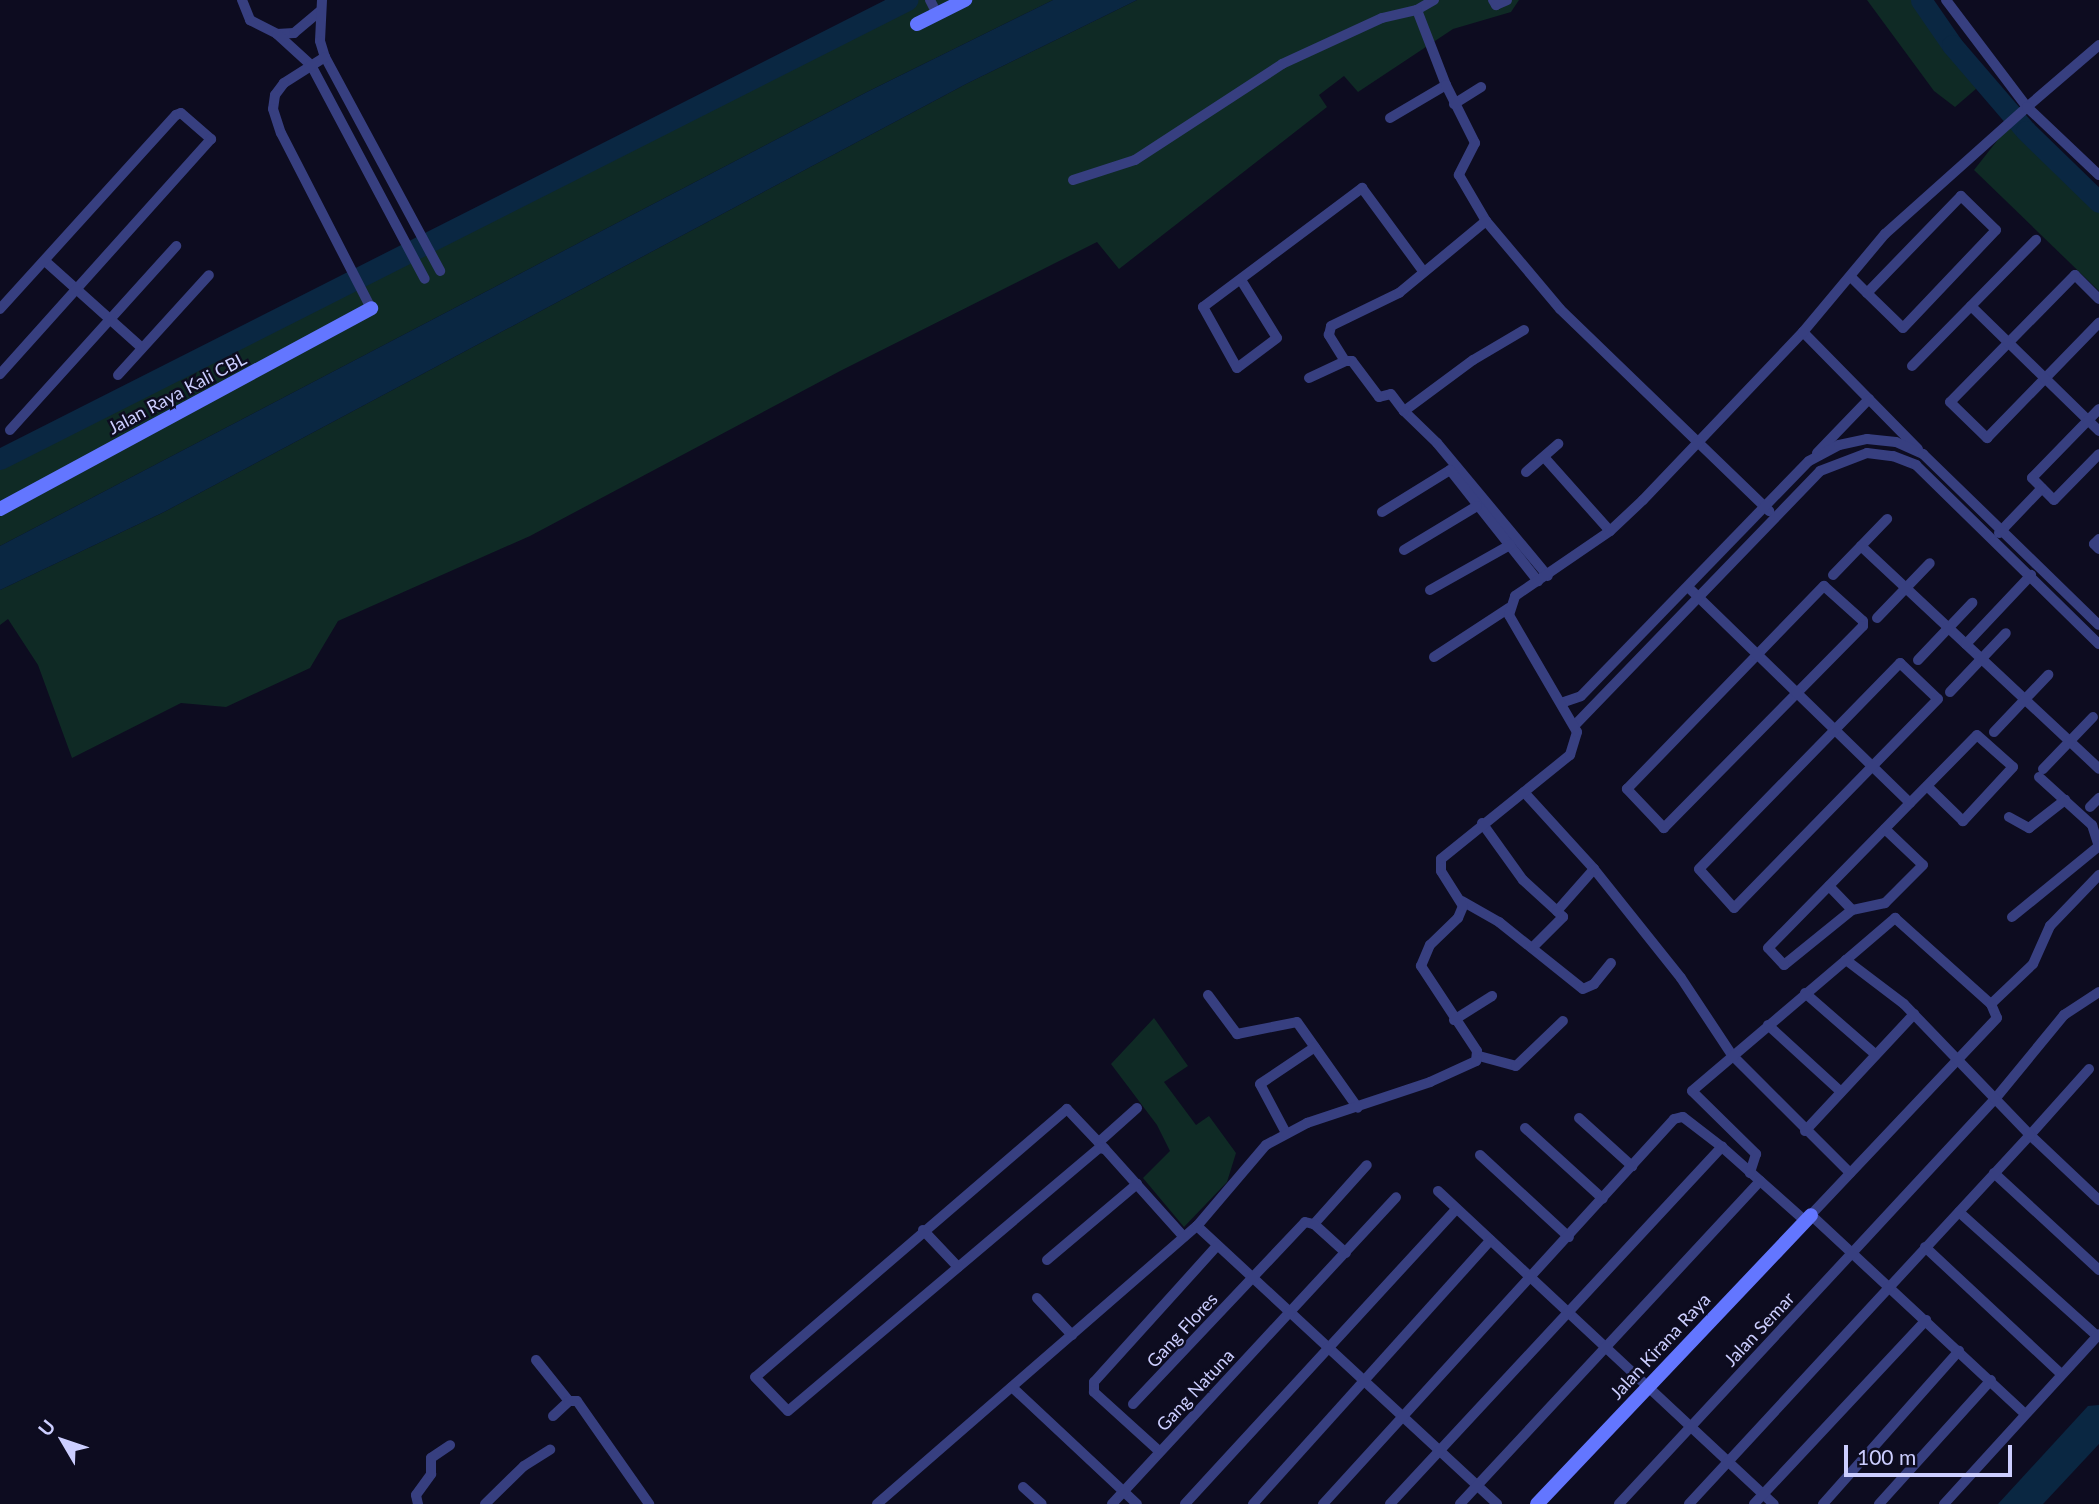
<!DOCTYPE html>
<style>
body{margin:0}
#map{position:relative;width:2099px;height:1504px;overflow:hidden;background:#0d0c20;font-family:Lato,sans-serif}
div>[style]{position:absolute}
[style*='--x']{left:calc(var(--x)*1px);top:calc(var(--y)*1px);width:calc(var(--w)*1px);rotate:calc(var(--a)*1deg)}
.green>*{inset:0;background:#0f2a25}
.water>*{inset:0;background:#0a2742}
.river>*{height:21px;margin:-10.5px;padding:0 10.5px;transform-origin:10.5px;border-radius:10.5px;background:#0a2742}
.street>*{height:10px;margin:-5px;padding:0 5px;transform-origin:5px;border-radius:5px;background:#373f80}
.secondary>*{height:14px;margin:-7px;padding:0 7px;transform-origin:7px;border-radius:7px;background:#6376ff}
span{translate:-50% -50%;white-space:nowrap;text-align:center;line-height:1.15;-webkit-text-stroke:5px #0d0c20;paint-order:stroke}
.street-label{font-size:18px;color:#ccceff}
.north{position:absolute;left:28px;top:1406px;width:70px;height:70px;-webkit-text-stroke:5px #0d0c20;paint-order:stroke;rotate:309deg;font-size:19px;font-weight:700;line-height:28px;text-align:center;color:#ccceff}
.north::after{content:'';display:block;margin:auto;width:24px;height:32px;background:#ccceff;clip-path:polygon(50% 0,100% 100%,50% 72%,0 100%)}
.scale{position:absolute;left:1844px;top:1445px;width:168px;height:32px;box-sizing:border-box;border:4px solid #ccceff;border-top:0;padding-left:9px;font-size:21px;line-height:24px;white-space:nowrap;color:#ccceff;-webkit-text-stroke:5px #0d0c20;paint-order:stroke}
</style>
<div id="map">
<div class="green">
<i style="clip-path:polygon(903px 0,1053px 0,867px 92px,0 546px,0 466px)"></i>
<i style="clip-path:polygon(1137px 0,1519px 0,1511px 12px,1453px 29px,1358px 92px,1344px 76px,1319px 95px,1327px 107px,1119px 269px,1097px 242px,842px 370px,530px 536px,338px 621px,310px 668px,226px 707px,181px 703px,72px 758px,38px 665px,8px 619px,0 625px,0 590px,164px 512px,966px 84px)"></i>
<i style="clip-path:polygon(1867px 0,1921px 0,1984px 82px,1955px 107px,1934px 91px)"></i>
<i style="clip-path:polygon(2015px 118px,2099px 202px,2099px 291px,1974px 170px)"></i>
<i style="clip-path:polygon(1154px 1018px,1188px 1066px,1164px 1082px,1196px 1125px,1209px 1116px,1236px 1153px,1227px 1182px,1184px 1227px,1143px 1178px,1170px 1151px,1157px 1125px,1111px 1064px)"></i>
</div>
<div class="water">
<i style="clip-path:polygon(1053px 0,1137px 0,966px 84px,164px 512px,0 590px,0 546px,867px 92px)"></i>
<i style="clip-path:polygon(2099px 1405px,2099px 1444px,2043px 1504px,1998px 1504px,2088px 1406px)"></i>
</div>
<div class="river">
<i style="--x:1921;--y:0;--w:55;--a:55.4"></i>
<i style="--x:1952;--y:45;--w:113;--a:49.3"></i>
<i style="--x:2026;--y:131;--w:102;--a:44.2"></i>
<i style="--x:0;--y:459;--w:1017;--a:-26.84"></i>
</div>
<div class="street">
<i style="--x:242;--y:0;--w:22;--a:68"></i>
<i style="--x:250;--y:20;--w:30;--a:27"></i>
<i style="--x:277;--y:34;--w:17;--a:-3"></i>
<i style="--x:294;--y:33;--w:33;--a:-40"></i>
<i style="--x:322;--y:0;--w:41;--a:92.8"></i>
<i style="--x:320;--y:41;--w:17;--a:73"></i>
<i style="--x:325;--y:57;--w:243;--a:61.7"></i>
<i style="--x:930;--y:0;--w:16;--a:63"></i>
<i style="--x:1434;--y:0;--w:20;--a:150"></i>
<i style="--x:1417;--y:10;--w:80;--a:68.9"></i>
<i style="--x:1493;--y:0;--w:6;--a:59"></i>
<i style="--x:1496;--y:5;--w:12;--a:-24"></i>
<i style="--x:1946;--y:0;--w:134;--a:52.9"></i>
<i style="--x:2027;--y:107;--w:95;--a:-40.7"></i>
<i style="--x:277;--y:34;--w:46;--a:42.4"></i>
<i style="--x:311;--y:65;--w:242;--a:62"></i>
<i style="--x:325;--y:57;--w:49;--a:147.6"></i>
<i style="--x:284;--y:83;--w:15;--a:127"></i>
<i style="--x:275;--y:95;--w:14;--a:98"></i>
<i style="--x:273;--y:109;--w:25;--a:72"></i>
<i style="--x:281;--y:133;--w:197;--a:62.8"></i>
<i style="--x:1454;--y:104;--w:32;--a:-32"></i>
<i style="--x:1390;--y:118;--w:65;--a:-30.5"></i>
<i style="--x:1446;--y:85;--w:65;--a:63.4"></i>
<i style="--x:1475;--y:143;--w:36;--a:117"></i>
<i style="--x:1459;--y:175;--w:53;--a:59.6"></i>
<i style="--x:1486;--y:221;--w:115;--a:49.9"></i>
<i style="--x:1560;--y:309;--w:291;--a:44"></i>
<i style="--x:1073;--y:180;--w:65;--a:-17.9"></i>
<i style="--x:1135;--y:160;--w:176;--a:-33.1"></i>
<i style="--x:1282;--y:64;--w:110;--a:-24.7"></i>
<i style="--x:1382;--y:18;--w:36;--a:-13"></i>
<i style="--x:45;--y:261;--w:130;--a:41.9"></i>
<i style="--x:1851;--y:277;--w:23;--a:45"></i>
<i style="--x:1867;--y:293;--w:50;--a:44.2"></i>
<i style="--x:1903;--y:328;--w:135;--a:-46.5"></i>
<i style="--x:1996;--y:230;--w:49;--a:-135.8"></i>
<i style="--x:1961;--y:196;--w:135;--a:134.1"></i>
<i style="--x:1241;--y:280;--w:68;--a:58.2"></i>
<i style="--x:1277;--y:338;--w:50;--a:143.1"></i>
<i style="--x:1237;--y:368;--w:70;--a:-119.1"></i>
<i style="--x:1203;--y:307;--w:199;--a:-36.8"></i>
<i style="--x:1362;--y:188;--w:103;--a:53.7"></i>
<i style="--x:2099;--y:299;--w:34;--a:-135"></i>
<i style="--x:2075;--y:275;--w:178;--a:134.5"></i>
<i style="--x:1950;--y:402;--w:52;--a:44.2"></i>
<i style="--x:1987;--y:438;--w:161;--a:-45.8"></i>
<i style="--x:1971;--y:306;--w:179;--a:44.3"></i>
<i style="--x:0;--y:309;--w:262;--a:-47.8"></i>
<i style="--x:176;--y:115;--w:5;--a:-22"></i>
<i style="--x:181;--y:113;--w:40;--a:41"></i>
<i style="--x:211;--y:139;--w:316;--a:131.9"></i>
<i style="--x:1524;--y:330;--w:59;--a:149.5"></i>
<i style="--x:1473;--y:360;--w:86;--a:143.5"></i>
<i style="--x:1404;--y:411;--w:46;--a:44.1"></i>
<i style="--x:1437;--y:443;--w:173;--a:50.2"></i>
<i style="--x:1803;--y:332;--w:164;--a:45.5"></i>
<i style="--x:1345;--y:361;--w:7;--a:0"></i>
<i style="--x:1352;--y:361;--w:45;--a:53.1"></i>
<i style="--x:1379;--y:397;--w:12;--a:-14"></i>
<i style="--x:1391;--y:394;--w:21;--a:53"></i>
<i style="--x:1912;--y:366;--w:177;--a:-45.5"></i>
<i style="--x:118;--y:375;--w:135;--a:-47.7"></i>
<i style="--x:1309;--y:378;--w:40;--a:-25"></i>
<i style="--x:1345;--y:361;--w:31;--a:-122"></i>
<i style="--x:1329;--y:335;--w:9;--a:-77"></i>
<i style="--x:1331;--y:326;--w:76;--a:-25.9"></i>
<i style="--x:1399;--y:293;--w:113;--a:-39.6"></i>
<i style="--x:2099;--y:409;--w:96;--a:134.2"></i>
<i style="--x:2032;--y:478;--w:31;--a:45"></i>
<i style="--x:2054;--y:500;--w:64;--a:-45.6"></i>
<i style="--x:10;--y:430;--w:248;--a:-47.9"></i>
<i style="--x:1817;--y:453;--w:75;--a:-46.1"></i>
<i style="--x:1544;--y:457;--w:99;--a:48.3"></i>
<i style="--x:1526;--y:472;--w:43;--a:-41.2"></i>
<i style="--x:1382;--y:512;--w:80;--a:-31.7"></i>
<i style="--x:1450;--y:470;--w:142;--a:51.6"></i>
<i style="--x:1999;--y:533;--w:62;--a:-46.3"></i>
<i style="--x:2099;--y:539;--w:7;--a:135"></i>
<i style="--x:2094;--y:544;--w:7;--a:45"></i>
<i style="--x:1861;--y:546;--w:326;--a:43.1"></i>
<i style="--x:1404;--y:550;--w:85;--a:-31.1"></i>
<i style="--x:1833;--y:575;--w:78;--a:-46"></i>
<i style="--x:1824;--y:586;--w:52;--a:41.9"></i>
<i style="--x:1863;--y:621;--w:5;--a:90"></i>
<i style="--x:1863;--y:626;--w:284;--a:134.6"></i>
<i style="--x:1664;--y:828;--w:54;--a:-133.5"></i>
<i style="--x:1627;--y:789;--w:283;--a:-45.9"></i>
<i style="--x:1689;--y:588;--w:308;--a:44.2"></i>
<i style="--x:1430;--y:590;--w:92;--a:-29.4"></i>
<i style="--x:1877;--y:618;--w:76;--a:-46.1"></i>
<i style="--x:1966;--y:644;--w:95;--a:-46.7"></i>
<i style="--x:1434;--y:657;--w:90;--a:-33.2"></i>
<i style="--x:1918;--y:660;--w:79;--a:-46.5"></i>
<i style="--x:1900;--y:663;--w:52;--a:43.5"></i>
<i style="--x:1938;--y:699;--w:292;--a:134.3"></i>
<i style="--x:1734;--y:908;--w:52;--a:-131.9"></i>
<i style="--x:1699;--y:869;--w:288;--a:-45.7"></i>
<i style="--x:1950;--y:692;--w:81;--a:-46.5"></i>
<i style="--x:1561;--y:703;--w:21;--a:-19"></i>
<i style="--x:1581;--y:696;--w:327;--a:-45.9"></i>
<i style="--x:1809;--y:461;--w:34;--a:-28"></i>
<i style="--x:1839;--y:445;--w:29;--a:-12"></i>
<i style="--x:1867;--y:439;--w:29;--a:6"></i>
<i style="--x:1896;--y:442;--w:30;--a:24"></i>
<i style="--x:1923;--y:454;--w:245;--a:44.2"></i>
<i style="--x:1575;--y:725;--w:353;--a:-46"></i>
<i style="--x:1820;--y:471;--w:50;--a:-21"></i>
<i style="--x:1867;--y:453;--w:26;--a:7"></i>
<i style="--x:1893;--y:456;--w:25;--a:21"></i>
<i style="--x:1916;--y:465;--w:256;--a:44.4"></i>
<i style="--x:1994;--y:732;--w:79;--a:-46.5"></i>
<i style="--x:2043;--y:769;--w:72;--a:-46.1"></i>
<i style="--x:2039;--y:777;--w:72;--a:42.2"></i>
<i style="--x:2092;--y:825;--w:23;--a:72"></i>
<i style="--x:1524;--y:792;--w:104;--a:47.7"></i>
<i style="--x:1594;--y:869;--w:139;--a:51.4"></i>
<i style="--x:1681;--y:978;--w:92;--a:56.5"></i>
<i style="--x:1732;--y:1055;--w:167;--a:45"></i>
<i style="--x:2090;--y:807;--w:13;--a:-45"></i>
<i style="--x:2009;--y:817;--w:23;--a:29"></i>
<i style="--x:2029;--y:828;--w:46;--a:-37.9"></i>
<i style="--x:1482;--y:823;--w:70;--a:54.3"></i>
<i style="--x:1523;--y:880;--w:46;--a:42.4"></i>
<i style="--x:1885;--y:829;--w:52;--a:43.5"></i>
<i style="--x:1923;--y:865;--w:54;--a:135"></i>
<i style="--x:1885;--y:903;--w:34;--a:168"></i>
<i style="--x:1852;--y:910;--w:87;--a:141"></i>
<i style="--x:1784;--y:965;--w:23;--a:-133"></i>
<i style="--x:1768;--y:948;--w:203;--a:-45.6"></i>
<i style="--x:1910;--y:803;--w:95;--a:-45.4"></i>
<i style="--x:1977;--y:735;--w:48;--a:41.6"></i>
<i style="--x:2013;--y:767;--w:74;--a:132.8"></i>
<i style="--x:1963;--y:821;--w:50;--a:-135.8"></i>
<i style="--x:1829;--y:886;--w:33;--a:46"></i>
<i style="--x:1462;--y:901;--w:43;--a:29.6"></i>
<i style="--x:1499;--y:922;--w:107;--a:38.6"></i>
<i style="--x:1583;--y:989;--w:12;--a:-24"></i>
<i style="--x:1594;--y:984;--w:27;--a:-51"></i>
<i style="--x:2012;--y:917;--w:112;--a:-39.2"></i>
<i style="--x:1532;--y:948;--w:44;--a:-45"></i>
<i style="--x:1563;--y:917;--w:8;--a:-135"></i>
<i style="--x:1557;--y:911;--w:56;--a:-48.6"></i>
<i style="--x:1846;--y:960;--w:65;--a:-40.6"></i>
<i style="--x:1895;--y:918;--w:129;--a:41.9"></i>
<i style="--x:1991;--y:1004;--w:15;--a:67"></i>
<i style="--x:1997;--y:1018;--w:271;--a:133.4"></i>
<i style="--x:1811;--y:1215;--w:291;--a:42.9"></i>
<i style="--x:1805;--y:993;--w:94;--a:41.1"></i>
<i style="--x:1208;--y:995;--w:49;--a:53.4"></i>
<i style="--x:1237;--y:1034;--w:61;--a:-11.3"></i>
<i style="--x:1297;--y:1022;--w:105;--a:54.7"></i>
<i style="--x:1991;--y:1004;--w:58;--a:-43.6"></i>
<i style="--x:2033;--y:964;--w:42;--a:-65.9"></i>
<i style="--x:2050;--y:926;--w:71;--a:-46.1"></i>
<i style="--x:1454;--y:1020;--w:45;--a:-32.3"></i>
<i style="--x:1768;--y:1025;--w:99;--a:42.5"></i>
<i style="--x:1479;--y:1056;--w:38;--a:15"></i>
<i style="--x:1516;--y:1066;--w:65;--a:-43.8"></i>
<i style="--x:2089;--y:1069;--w:89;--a:131.8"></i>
<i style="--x:2030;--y:1135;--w:95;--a:43.3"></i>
<i style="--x:1579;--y:1118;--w:72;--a:42.2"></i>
<i style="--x:1525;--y:1128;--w:105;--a:42.3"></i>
<i style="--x:1805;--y:1131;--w:160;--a:-47"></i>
<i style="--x:1286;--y:1133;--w:55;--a:-118"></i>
<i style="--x:1260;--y:1084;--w:66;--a:-33.9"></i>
<i style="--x:1099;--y:1142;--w:51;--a:-41.8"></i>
<i style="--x:1104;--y:1148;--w:54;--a:-133.5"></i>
<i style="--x:1067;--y:1109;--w:411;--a:139.3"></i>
<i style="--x:755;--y:1377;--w:47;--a:45.9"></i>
<i style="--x:788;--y:1411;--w:407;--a:-40.2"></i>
<i style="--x:1099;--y:1148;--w:6;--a:9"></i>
<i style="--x:1105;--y:1149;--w:118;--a:48.1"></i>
<i style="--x:1480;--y:1155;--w:121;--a:42.7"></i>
<i style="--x:1994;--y:1173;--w:143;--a:42.7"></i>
<i style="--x:1438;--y:1191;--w:459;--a:43"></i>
<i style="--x:1959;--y:1212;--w:186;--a:41.9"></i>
<i style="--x:1314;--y:1224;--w:79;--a:-48.1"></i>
<i style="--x:1197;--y:1226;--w:409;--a:42.8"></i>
<i style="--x:923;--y:1230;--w:51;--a:46.6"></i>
<i style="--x:1925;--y:1247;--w:186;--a:43"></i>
<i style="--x:1047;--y:1260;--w:118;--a:-40.2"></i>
<i style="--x:1037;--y:1298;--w:51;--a:46.6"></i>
<i style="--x:536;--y:1360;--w:53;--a:51.2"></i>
<i style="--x:1012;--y:1387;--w:171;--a:43.1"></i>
<i style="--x:1133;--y:1404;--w:250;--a:-46.6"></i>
<i style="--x:1305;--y:1222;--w:9;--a:13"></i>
<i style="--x:1314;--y:1224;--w:43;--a:42.2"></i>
<i style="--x:553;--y:1416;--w:22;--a:-43"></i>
<i style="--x:569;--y:1401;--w:8;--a:0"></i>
<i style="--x:577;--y:1401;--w:126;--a:55"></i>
<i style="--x:1159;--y:1451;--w:88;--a:-137.8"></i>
<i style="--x:1094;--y:1392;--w:10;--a:-90"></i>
<i style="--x:1094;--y:1382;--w:183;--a:-47.9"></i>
<i style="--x:1023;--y:1487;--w:25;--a:42"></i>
<i style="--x:418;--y:1504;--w:9;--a:-103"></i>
<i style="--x:416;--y:1495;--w:26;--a:-54"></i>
<i style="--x:431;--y:1474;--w:16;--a:-90"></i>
<i style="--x:431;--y:1458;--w:23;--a:-34"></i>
<i style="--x:485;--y:1504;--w:54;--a:-44.3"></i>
<i style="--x:524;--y:1466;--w:31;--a:-32"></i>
<i style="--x:877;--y:1504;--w:424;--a:-41"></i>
<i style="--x:1197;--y:1226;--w:106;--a:-49.6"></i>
<i style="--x:1266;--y:1145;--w:47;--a:-28.2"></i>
<i style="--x:1307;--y:1123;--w:130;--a:-18.4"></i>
<i style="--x:1430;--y:1082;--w:51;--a:-24.5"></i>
<i style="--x:1476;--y:1061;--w:10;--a:-84"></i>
<i style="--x:1477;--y:1051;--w:102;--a:-123.4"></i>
<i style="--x:1421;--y:966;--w:23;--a:-67"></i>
<i style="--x:1430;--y:945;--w:39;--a:-44"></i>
<i style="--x:1458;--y:918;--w:13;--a:-67"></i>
<i style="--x:1463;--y:906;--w:41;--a:-122.2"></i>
<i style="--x:1441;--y:871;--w:12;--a:-90"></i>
<i style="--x:1441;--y:859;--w:166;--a:-38.9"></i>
<i style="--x:1570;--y:755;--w:24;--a:-73"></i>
<i style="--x:1577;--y:732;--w:135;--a:-120.2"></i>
<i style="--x:1509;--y:615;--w:20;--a:-72"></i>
<i style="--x:1515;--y:596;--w:115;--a:-34.4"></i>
<i style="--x:1610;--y:531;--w:45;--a:-43.2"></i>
<i style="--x:1643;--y:500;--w:232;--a:-46.4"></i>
<i style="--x:1803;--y:332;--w:128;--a:-50.1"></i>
<i style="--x:1885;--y:234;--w:191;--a:-41.8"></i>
<i style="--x:2027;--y:107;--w:99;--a:43.4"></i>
<i style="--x:1112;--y:1504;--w:418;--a:-47.2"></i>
<i style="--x:1185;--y:1504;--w:401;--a:-47.4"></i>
<i style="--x:1253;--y:1504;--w:355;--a:-48"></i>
<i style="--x:1323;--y:1504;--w:521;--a:-47.64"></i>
<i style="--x:1674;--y:1119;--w:9;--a:-13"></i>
<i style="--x:1683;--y:1117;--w:49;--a:37.6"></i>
<i style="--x:1722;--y:1147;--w:108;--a:41.6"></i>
<i style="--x:1390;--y:1504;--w:488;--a:-47.1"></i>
<i style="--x:1460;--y:1504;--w:441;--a:-47.1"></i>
<i style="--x:1619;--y:1504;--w:553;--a:-47.13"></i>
<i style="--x:1995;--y:1099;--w:109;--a:-50.6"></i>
<i style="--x:2064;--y:1015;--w:42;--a:-33.3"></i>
<i style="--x:1689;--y:1504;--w:502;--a:-47.26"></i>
<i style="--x:2030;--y:1135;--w:182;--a:-133.9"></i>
<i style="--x:1904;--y:1004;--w:73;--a:-142.8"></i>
<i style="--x:1846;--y:960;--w:202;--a:139.6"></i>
<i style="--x:1692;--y:1091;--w:90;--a:44.5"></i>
<i style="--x:1756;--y:1154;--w:20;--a:108"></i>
<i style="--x:1754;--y:1504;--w:252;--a:-46.9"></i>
<i style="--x:1823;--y:1504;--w:205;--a:-48.4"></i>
<i style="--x:1879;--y:1504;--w:167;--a:-47.9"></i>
<i style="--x:1944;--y:1504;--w:230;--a:-47.6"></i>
</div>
<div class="secondary">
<i style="--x:917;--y:24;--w:54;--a:-26.6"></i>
<i style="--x:0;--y:509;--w:422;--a:-28.4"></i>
<i style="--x:1537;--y:1504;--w:398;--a:-46.5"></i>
</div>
<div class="street-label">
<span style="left:177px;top:393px;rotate:-28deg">Jalan Raya Kali CBL</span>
<span style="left:1759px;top:1329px;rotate:-47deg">Jalan Semar</span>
<span style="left:1182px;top:1330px;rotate:-47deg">Gang Flores</span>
<span style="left:1660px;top:1346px;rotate:-47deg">Jalan Kirana Raya</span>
<span style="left:1195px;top:1390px;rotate:-47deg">Gang Natuna</span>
</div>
<div class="north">U</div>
<div class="scale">100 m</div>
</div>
